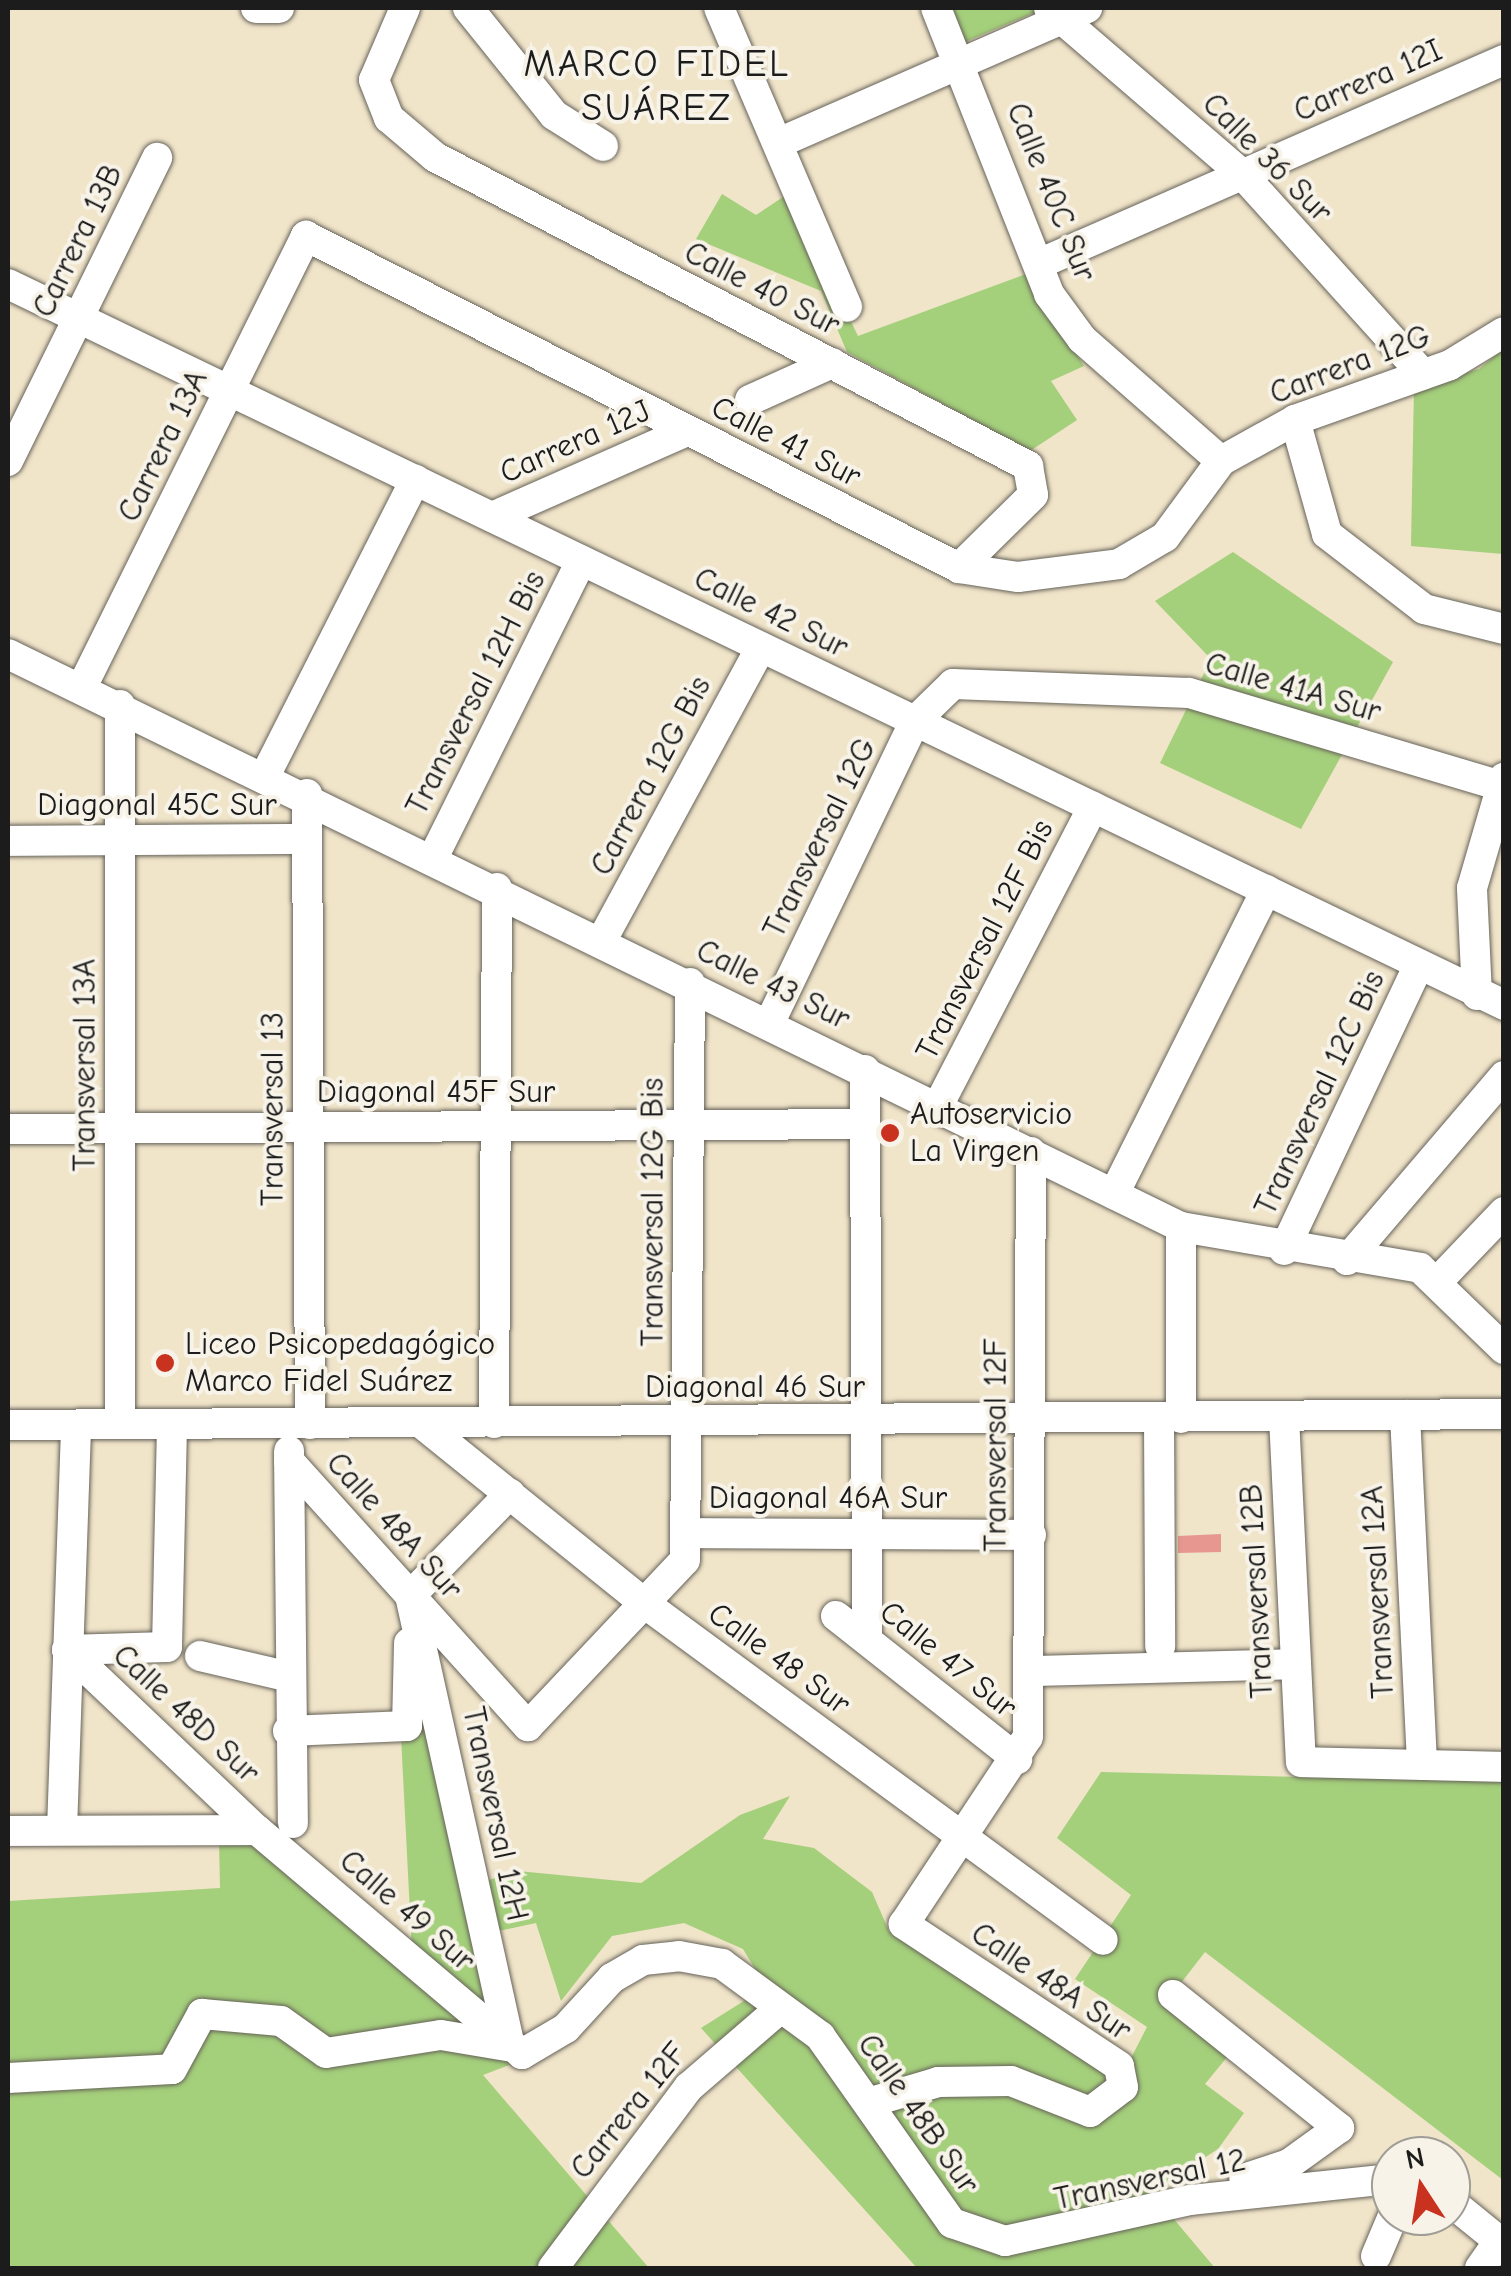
<!DOCTYPE html>
<meta charset="utf-8">
<style>
body{margin:0}
#map{position:relative;width:1511px;height:2276px;overflow:hidden;background:#f0e4c9;font-family:"Comic Neue",sans-serif}
div>[style]{position:absolute}
[style*='--x']{left:calc(var(--x)*1px);top:calc(var(--y)*1px);width:calc(var(--w)*1px);rotate:calc(var(--a)*1deg)}
.green>*{inset:0;background:#a4cf7b}
.building>*{inset:0;background:#e79790}
.roads{filter:drop-shadow(0 0 2px #666259) drop-shadow(0 0 2px #666259)}
.minor>*{height:30px;margin:-15px;padding:0 15px;transform-origin:15px;border-radius:15px;background:#fff}
.dots>*{width:28px;height:28px;translate:-50% -50%;box-sizing:border-box;border:5px solid #f7f3e8;border-radius:50%}
span{translate:-50% -50%;white-space:nowrap;text-align:center;line-height:1.15;-webkit-text-stroke:8px #f7f3e8;paint-order:stroke}
.street-label{font-size:32px;color:#1c1c1c}
.poi-label{font-size:32px;color:#1c1c1c}
.left{translate:0 -50%;text-align:left}
.quarter-label{font-size:38px;color:#1c1c1c;letter-spacing:2.5px}
.frame{position:absolute;inset:0;border:10px solid #1c1c1c;pointer-events:none}
.north{position:absolute;left:1371px;top:2136px;width:100px;height:100px;box-sizing:border-box;background:#f7f3e8;border:2px solid #9f9d96;border-radius:50%;rotate:348deg;font-size:28px;font-weight:700;line-height:40px;text-align:center;color:#1c1c1c}
.north::after{content:'';display:block;margin:auto;width:35px;height:45px;background:#c8321e;clip-path:polygon(50% 0,100% 100%,50% 72%,0 100%)}
</style>
<div id="map">
<div class="green">
<i style="clip-path:polygon(949px 8px,1031px 8px,1036px 12px,965px 42px)"></i>
<i style="clip-path:polygon(789px 193px,858px 336px,1026px 274px,1084px 366px,1051px 381px,1077px 420px,1030px 451px,847px 352px,821px 291px,696px 239px,722px 194px,756px 215px)"></i>
<i style="clip-path:polygon(1503px 349px,1503px 554px,1411px 546px,1414px 387px,1479px 369px)"></i>
<i style="clip-path:polygon(1233px 552px,1393px 662px,1301px 829px,1160px 763px,1211px 659px,1155px 601px)"></i>
<i style="clip-path:polygon(416px 1653px,497px 2013px,412px 1952px,401px 1736px)"></i>
<i style="clip-path:polygon(1101px 1772px,1503px 1782px,1503px 2180px,1205px 1952px,1167px 2001px,1232px 2051px,1205px 2084px,1244px 2113px,1218px 2149px,1151px 2192px,1215px 2268px,917px 2268px,701px 2028px,766px 1987px,743px 1949px,684px 1923px,612px 1936px,561px 2001px,536px 1923px,494px 1932px,482px 1882px,518px 1871px,641px 1883px,740px 1815px,790px 1796px,763px 1839px,814px 1848px,872px 1892px,889px 1931px,1134px 2080px,1129px 2062px,1147px 2027px,1075px 1979px,1131px 1895px,1057px 1838px)"></i>
<i style="clip-path:polygon(219px 1842px,254px 1844px,520px 2061px,483px 2075px,649px 2268px,8px 2268px,8px 1901px,220px 1888px)"></i>
</div>
<div class="building">
<i style="clip-path:polygon(1221px 1534px,1221px 1552px,1178px 1553px,1178px 1536px)"></i>
</div>
<div class="roads">
<div class="minor">
<i style="--x:256;--y:8;--w:23;--a:0"></i>
<i style="--x:405;--y:8;--w:78;--a:113.3"></i>
<i style="--x:374;--y:80;--w:41;--a:68.5"></i>
<i style="--x:389;--y:118;--w:60;--a:40.3"></i>
<i style="--x:435;--y:157;--w:669;--a:27.52"></i>
<i style="--x:1028;--y:466;--w:29;--a:80"></i>
<i style="--x:1033;--y:495;--w:104;--a:135.4"></i>
<i style="--x:468;--y:8;--w:137;--a:51.2"></i>
<i style="--x:554;--y:115;--w:58;--a:32.3"></i>
<i style="--x:719;--y:8;--w:325;--a:66.8"></i>
<i style="--x:936;--y:8;--w:308;--a:68.4"></i>
<i style="--x:1049;--y:294;--w:56;--a:53.7"></i>
<i style="--x:1082;--y:339;--w:185;--a:41.3"></i>
<i style="--x:1049;--y:8;--w:255;--a:40.7"></i>
<i style="--x:1242;--y:174;--w:270;--a:47.9"></i>
<i style="--x:783;--y:141;--w:332;--a:-23.6"></i>
<i style="--x:1041;--y:263;--w:506;--a:-23.67"></i>
<i style="--x:8;--y:284;--w:1661;--a:25.73"></i>
<i style="--x:750;--y:400;--w:90;--a:-24.3"></i>
<i style="--x:1295;--y:420;--w:118;--a:74.3"></i>
<i style="--x:1327;--y:534;--w:123;--a:37.7"></i>
<i style="--x:1424;--y:609;--w:82;--a:14"></i>
<i style="--x:8;--y:461;--w:338;--a:-63.8"></i>
<i style="--x:1221;--y:461;--w:85;--a:-29"></i>
<i style="--x:1295;--y:420;--w:164;--a:-19.5"></i>
<i style="--x:1450;--y:365;--w:63;--a:-31.4"></i>
<i style="--x:492;--y:517;--w:213;--a:-23.8"></i>
<i style="--x:8;--y:654;--w:1305;--a:26.04"></i>
<i style="--x:1181;--y:1227;--w:242;--a:9.7"></i>
<i style="--x:1420;--y:1268;--w:117;--a:44"></i>
<i style="--x:82;--y:687;--w:504;--a:-63.59"></i>
<i style="--x:306;--y:236;--w:733;--a:26.95"></i>
<i style="--x:959;--y:568;--w:60;--a:8.7"></i>
<i style="--x:1018;--y:577;--w:102;--a:-7.3"></i>
<i style="--x:1119;--y:564;--w:53;--a:-30.4"></i>
<i style="--x:1165;--y:537;--w:94;--a:-53.6"></i>
<i style="--x:266;--y:774;--w:330;--a:-63.1"></i>
<i style="--x:307;--y:794;--w:630;--a:89.73"></i>
<i style="--x:8;--y:841;--w:299;--a:-0.4"></i>
<i style="--x:434;--y:856;--w:330;--a:-63.5"></i>
<i style="--x:602;--y:940;--w:333;--a:-61.5"></i>
<i style="--x:1477;--y:995;--w:107;--a:-92.7"></i>
<i style="--x:1472;--y:888;--w:115;--a:-73.8"></i>
<i style="--x:770;--y:1022;--w:334;--a:-64.3"></i>
<i style="--x:915;--y:721;--w:53;--a:-44.2"></i>
<i style="--x:953;--y:684;--w:236;--a:2.2"></i>
<i style="--x:1189;--y:693;--w:326;--a:16.6"></i>
<i style="--x:865;--y:1070;--w:569;--a:89.8"></i>
<i style="--x:938;--y:1106;--w:337;--a:-62.6"></i>
<i style="--x:8;--y:1129;--w:857;--a:-0.33"></i>
<i style="--x:1114;--y:1194;--w:340;--a:-63.4"></i>
<i style="--x:1181;--y:1227;--w:191;--a:90"></i>
<i style="--x:1284;--y:1250;--w:314;--a:-64.7"></i>
<i style="--x:1347;--y:1260;--w:242;--a:-49.5"></i>
<i style="--x:1439;--y:1280;--w:94;--a:-46.3"></i>
<i style="--x:1405;--y:1415;--w:350;--a:87.2"></i>
<i style="--x:1284;--y:1417;--w:345;--a:87.2"></i>
<i style="--x:1301;--y:1762;--w:203;--a:1.4"></i>
<i style="--x:1159;--y:1419;--w:227;--a:89.7"></i>
<i style="--x:421;--y:1423;--w:287;--a:38.9"></i>
<i style="--x:644;--y:1603;--w:569;--a:36.29"></i>
<i style="--x:494;--y:1423;--w:535;--a:-89.68"></i>
<i style="--x:120;--y:1424;--w:719;--a:-90"></i>
<i style="--x:8;--y:1425;--w:1496;--a:-0.42"></i>
<i style="--x:289;--y:1451;--w:372;--a:89.4"></i>
<i style="--x:289;--y:1461;--w:357;--a:48"></i>
<i style="--x:528;--y:1726;--w:228;--a:-46.6"></i>
<i style="--x:685;--y:1560;--w:577;--a:-89.5"></i>
<i style="--x:685;--y:1533;--w:346;--a:0.3"></i>
<i style="--x:410;--y:1596;--w:143;--a:-45.6"></i>
<i style="--x:411;--y:1600;--w:457;--a:77.5"></i>
<i style="--x:836;--y:1616;--w:231;--a:38.3"></i>
<i style="--x:67;--y:1650;--w:262;--a:43.5"></i>
<i style="--x:257;--y:1830;--w:347;--a:40.2"></i>
<i style="--x:522;--y:2054;--w:51;--a:-30.6"></i>
<i style="--x:566;--y:2028;--w:68;--a:-47.4"></i>
<i style="--x:612;--y:1978;--w:36;--a:-30"></i>
<i style="--x:643;--y:1960;--w:36;--a:-6"></i>
<i style="--x:679;--y:1956;--w:44;--a:10.5"></i>
<i style="--x:722;--y:1964;--w:122;--a:36.3"></i>
<i style="--x:820;--y:2036;--w:229;--a:54.8"></i>
<i style="--x:952;--y:2223;--w:56;--a:18.8"></i>
<i style="--x:1005;--y:2241;--w:189;--a:-12.5"></i>
<i style="--x:1190;--y:2200;--w:202;--a:-6"></i>
<i style="--x:67;--y:1650;--w:100;--a:-1.7"></i>
<i style="--x:167;--y:1647;--w:223;--a:-88.7"></i>
<i style="--x:200;--y:1656;--w:88;--a:13.1"></i>
<i style="--x:1031;--y:1671;--w:265;--a:-1.5"></i>
<i style="--x:288;--y:1731;--w:119;--a:-2.4"></i>
<i style="--x:407;--y:1726;--w:83;--a:-88.6"></i>
<i style="--x:62;--y:1830;--w:405;--a:-88"></i>
<i style="--x:8;--y:1831;--w:249;--a:-0.2"></i>
<i style="--x:1173;--y:1995;--w:213;--a:38.7"></i>
<i style="--x:1339;--y:2128;--w:62;--a:144.2"></i>
<i style="--x:1289;--y:2164;--w:47;--a:161.6"></i>
<i style="--x:8;--y:2078;--w:164;--a:-3.1"></i>
<i style="--x:172;--y:2069;--w:63;--a:-61.4"></i>
<i style="--x:202;--y:2014;--w:79;--a:5.1"></i>
<i style="--x:281;--y:2021;--w:55;--a:35.4"></i>
<i style="--x:326;--y:2053;--w:116;--a:-8.9"></i>
<i style="--x:441;--y:2035;--w:67;--a:9.5"></i>
<i style="--x:871;--y:2102;--w:70;--a:-16.6"></i>
<i style="--x:938;--y:2082;--w:73;--a:-0.8"></i>
<i style="--x:1011;--y:2081;--w:85;--a:21.4"></i>
<i style="--x:1090;--y:2112;--w:41;--a:-37.1"></i>
<i style="--x:1123;--y:2087;--w:21;--a:-101"></i>
<i style="--x:1119;--y:2066;--w:258;--a:-146.6"></i>
<i style="--x:904;--y:1924;--w:224;--a:-56.5"></i>
<i style="--x:1028;--y:1737;--w:585;--a:-89.71"></i>
<i style="--x:1451;--y:2202;--w:68;--a:39.1"></i>
<i style="--x:1376;--y:2256;--w:43;--a:-67"></i>
<i style="--x:553;--y:2268;--w:226;--a:-53.1"></i>
<i style="--x:689;--y:2087;--w:115;--a:-40.8"></i>
<i style="--x:1480;--y:2268;--w:32;--a:-55"></i>
<i style="--x:1498;--y:2242;--w:11;--a:56"></i>
</div>
</div>
<div class="dots">
<i style="left:890px;top:1133px;background:#c8321e"></i>
<i style="left:165px;top:1363px;background:#c8321e"></i>
</div>
<div class="street-label">
<span style="left:1368px;top:81px;rotate:-24deg">Carrera 12I</span>
<span style="left:1267px;top:158px;rotate:45deg">Calle 36 Sur</span>
<span style="left:1051px;top:192px;rotate:68deg">Calle 40C Sur</span>
<span style="left:78px;top:241px;rotate:-64deg">Carrera 13B</span>
<span style="left:762px;top:289px;rotate:27deg">Calle 40 Sur</span>
<span style="left:1350px;top:365px;rotate:-21deg">Carrera 12G</span>
<span style="left:575px;top:442px;rotate:-24deg">Carrera 12J</span>
<span style="left:786px;top:442px;rotate:27deg">Calle 41 Sur</span>
<span style="left:163px;top:446px;rotate:-64deg">Carrera 13A</span>
<span style="left:771px;top:613px;rotate:26deg">Calle 42 Sur</span>
<span style="left:1293px;top:688px;rotate:16deg">Calle 41A Sur</span>
<span style="left:476px;top:693px;rotate:-63deg">Transversal 12H Bis</span>
<span style="left:651px;top:776px;rotate:-62deg">Carrera 12G Bis</span>
<span style="left:157px;top:805px">Diagonal 45C Sur</span>
<span style="left:820px;top:838px;rotate:-64deg">Transversal 12G</span>
<span style="left:985px;top:940px;rotate:-63deg">Transversal 12F Bis</span>
<span style="left:773px;top:985px;rotate:26deg">Calle 43 Sur</span>
<span style="left:85px;top:1065px;rotate:-90deg">Transversal 13A</span>
<span style="left:436px;top:1092px">Diagonal 45F Sur</span>
<span style="left:1320px;top:1093px;rotate:-65deg">Transversal 12C Bis</span>
<span style="left:273px;top:1109px;rotate:-90deg">Transversal 13</span>
<span style="left:653px;top:1212px;rotate:-90deg">Transversal 12G Bis</span>
<span style="left:755px;top:1387px">Diagonal 46 Sur</span>
<span style="left:996px;top:1445px;rotate:-90deg">Transversal 12F</span>
<span style="left:828px;top:1498px">Diagonal 46A Sur</span>
<span style="left:394px;top:1526px;rotate:48deg">Calle 48A Sur</span>
<span style="left:1257px;top:1591px;rotate:-93deg">Transversal 12B</span>
<span style="left:1378px;top:1592px;rotate:-93deg">Transversal 12A</span>
<span style="left:779px;top:1659px;rotate:36deg">Calle 48 Sur</span>
<span style="left:948px;top:1660px;rotate:39deg">Calle 47 Sur</span>
<span style="left:186px;top:1714px;rotate:43deg">Calle 48D Sur</span>
<span style="left:495px;top:1814px;rotate:78deg">Transversal 12H</span>
<span style="left:407px;top:1911px;rotate:41deg">Calle 49 Sur</span>
<span style="left:1051px;top:1982px;rotate:34deg">Calle 48A Sur</span>
<span style="left:629px;top:2111px;rotate:-51deg">Carrera 12F</span>
<span style="left:918px;top:2114px;rotate:55deg">Calle 48B Sur</span>
<span style="left:1150px;top:2180px;rotate:-12deg">Transversal 12</span>
</div>
<div class="poi-label">
<span class="left" style="left:910px;top:1133px">Autoservicio<br>La Virgen</span>
<span class="left" style="left:185px;top:1363px">Liceo Psicopedagógico<br>Marco Fidel Suárez</span>
</div>
<div class="quarter-label">
<span style="left:657px;top:87px">MARCO FIDEL<br>SUÁREZ</span>
</div>
<div class="frame"></div>
<div class="north">N</div>
</div>
